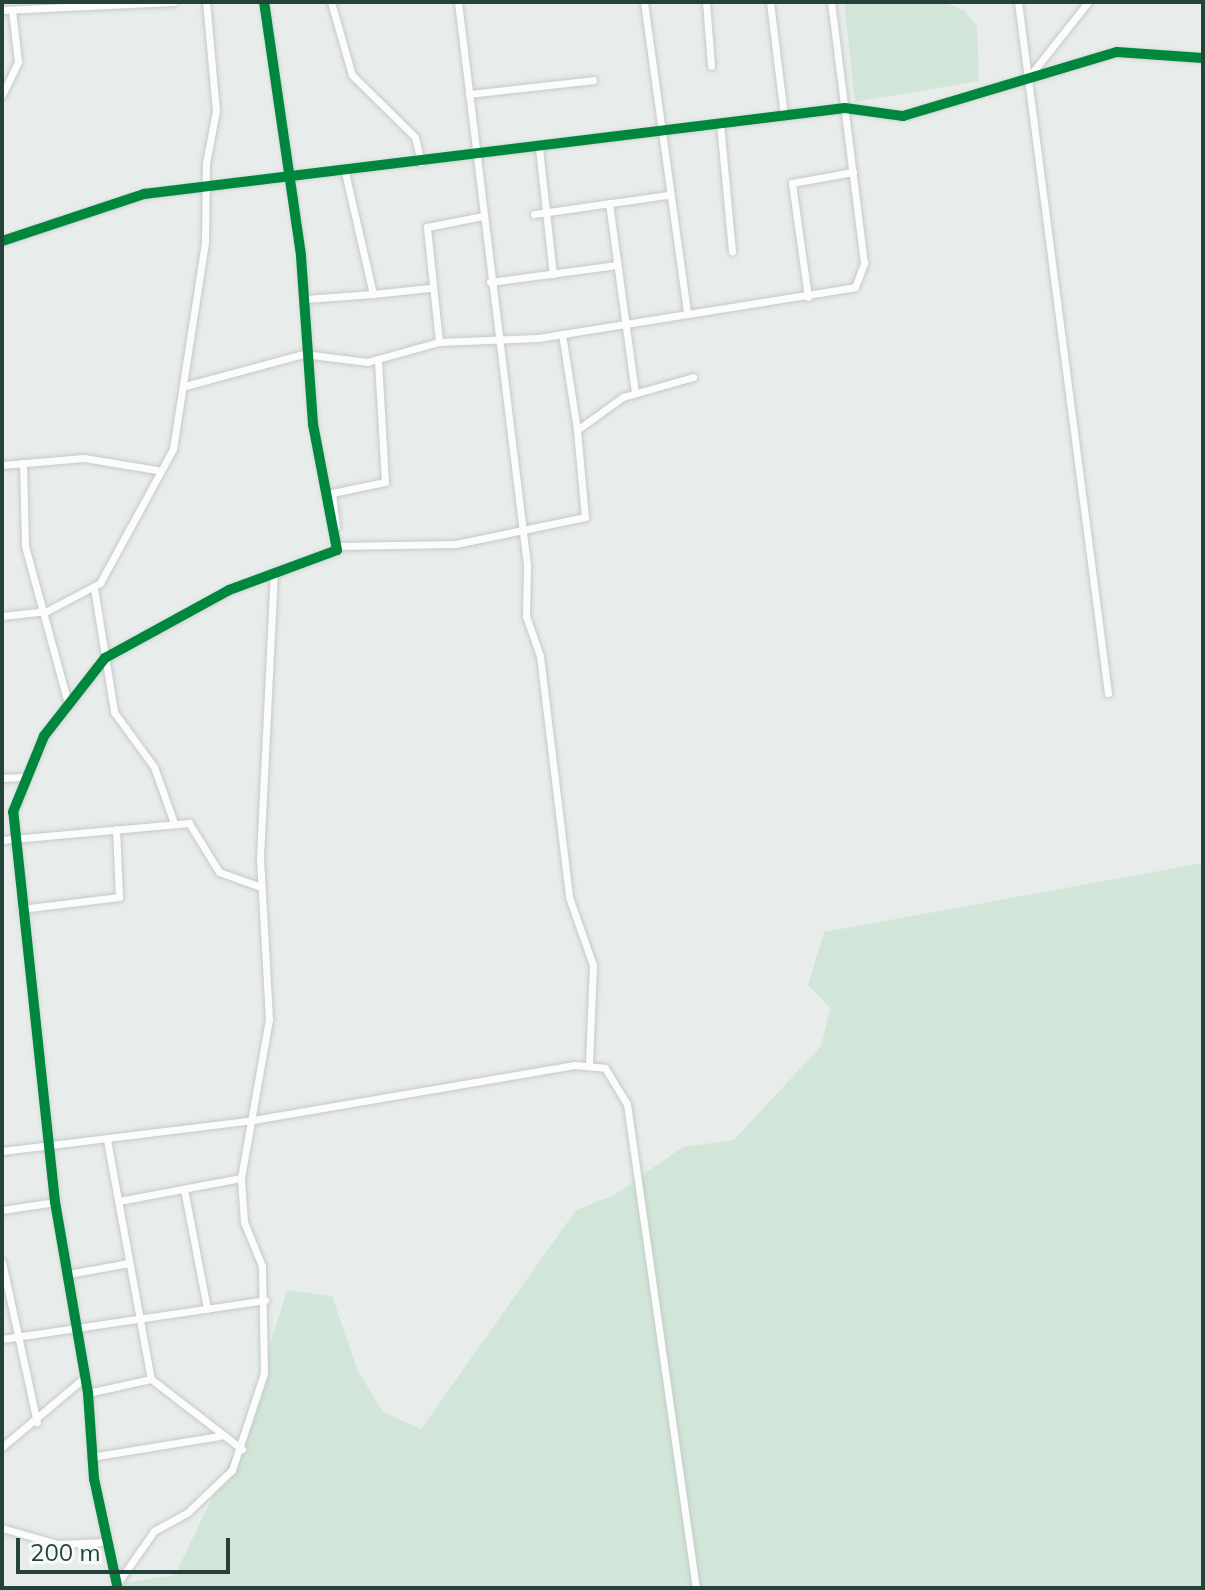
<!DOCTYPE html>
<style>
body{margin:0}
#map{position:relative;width:1205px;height:1590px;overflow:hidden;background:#e8edeb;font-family:Mulish,sans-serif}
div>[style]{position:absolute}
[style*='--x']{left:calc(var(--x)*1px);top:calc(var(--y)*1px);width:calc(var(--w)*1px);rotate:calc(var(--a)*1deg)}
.green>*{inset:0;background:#d1e6d8}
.roads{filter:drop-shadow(0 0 2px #c5cac8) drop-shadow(0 0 2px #c5cac8)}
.minor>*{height:7px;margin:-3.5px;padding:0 3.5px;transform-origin:3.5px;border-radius:3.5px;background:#fcfcfc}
.cycleway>*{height:10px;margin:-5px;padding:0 5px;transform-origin:5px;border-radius:5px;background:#00873e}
span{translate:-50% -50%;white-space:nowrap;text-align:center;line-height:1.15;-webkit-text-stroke:6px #f7fbf9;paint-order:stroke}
.frame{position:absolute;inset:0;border:4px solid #24423a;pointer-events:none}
.scale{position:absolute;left:16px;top:1538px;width:214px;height:36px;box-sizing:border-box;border:4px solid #24423a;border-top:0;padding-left:10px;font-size:24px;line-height:28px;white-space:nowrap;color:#24423a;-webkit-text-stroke:6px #f7fbf9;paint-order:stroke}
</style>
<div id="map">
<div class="green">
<i style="clip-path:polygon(844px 2px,943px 2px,965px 11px,977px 26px,979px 81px,855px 102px)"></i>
<i style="clip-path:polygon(1203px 863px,1203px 1588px,94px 1588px,175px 1575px,241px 1438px,287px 1290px,332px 1296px,357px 1369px,383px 1412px,421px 1429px,576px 1210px,614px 1195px,683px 1147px,734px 1140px,821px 1046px,830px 1008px,808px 985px,824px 932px)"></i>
</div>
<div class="roads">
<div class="minor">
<i style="--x:331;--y:2;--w:76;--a:74"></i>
<i style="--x:352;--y:75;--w:88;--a:44.5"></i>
<i style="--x:415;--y:137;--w:26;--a:77"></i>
<i style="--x:458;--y:2;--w:567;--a:83.01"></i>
<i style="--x:527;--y:565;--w:51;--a:91.1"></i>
<i style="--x:526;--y:616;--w:42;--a:70.7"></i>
<i style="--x:540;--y:656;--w:243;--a:83.1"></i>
<i style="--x:569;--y:897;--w:72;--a:70.6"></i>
<i style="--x:593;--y:965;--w:98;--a:92.3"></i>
<i style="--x:644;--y:2;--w:314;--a:82.1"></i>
<i style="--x:706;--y:2;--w:64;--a:85.5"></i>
<i style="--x:770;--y:2;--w:115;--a:83"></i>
<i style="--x:1018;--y:2;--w:697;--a:82.58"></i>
<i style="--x:2;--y:10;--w:172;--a:-2.7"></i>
<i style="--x:1028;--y:78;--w:97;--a:-51.7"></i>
<i style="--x:469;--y:94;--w:125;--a:-6.4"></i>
<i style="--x:2;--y:95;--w:37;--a:-64"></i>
<i style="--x:18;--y:62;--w:52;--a:-96.6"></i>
<i style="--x:720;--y:124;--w:128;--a:84.6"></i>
<i style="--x:539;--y:148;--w:127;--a:83.7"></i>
<i style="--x:345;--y:172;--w:125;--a:77.1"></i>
<i style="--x:373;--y:294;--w:57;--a:-6"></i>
<i style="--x:609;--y:203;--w:191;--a:82.2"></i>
<i style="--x:534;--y:214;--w:134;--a:-8.1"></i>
<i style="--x:2;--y:241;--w:150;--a:-18.3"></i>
<i style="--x:144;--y:194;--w:706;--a:-6.99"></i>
<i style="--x:845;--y:108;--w:59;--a:7.9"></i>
<i style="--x:903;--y:116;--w:223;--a:-16.7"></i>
<i style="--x:1117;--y:52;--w:86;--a:4"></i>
<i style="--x:490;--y:282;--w:128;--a:-7.6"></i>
<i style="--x:808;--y:297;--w:115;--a:-98"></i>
<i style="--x:792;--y:183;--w:62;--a:-10.2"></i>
<i style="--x:306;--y:299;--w:67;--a:-4.3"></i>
<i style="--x:562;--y:334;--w:97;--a:81.1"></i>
<i style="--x:439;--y:342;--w:116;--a:-96"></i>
<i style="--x:427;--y:227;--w:57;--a:-11.1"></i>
<i style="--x:185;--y:386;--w:123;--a:-15.1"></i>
<i style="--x:304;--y:354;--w:64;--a:7.2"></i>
<i style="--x:367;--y:362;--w:75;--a:-15.5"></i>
<i style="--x:439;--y:342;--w:99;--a:-2.3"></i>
<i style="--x:538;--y:338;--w:321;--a:-9.1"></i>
<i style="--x:855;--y:287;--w:26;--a:-69"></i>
<i style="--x:864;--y:263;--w:263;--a:-97.2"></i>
<i style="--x:23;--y:463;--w:83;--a:88.6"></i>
<i style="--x:25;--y:546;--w:160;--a:74.7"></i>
<i style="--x:2;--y:465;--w:82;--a:-4.9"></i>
<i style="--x:84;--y:458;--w:74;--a:9.3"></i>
<i style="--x:336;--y:526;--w:33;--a:-97"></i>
<i style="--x:332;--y:493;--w:54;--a:-11.7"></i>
<i style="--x:385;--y:482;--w:123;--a:-93.3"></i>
<i style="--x:337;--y:546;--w:119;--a:-1"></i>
<i style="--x:456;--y:544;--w:132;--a:-11.8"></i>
<i style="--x:585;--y:517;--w:87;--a:-95.3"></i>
<i style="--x:577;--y:430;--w:57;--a:-35.7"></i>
<i style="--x:623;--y:397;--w:73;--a:-15.9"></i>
<i style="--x:94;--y:588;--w:126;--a:80.8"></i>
<i style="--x:114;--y:712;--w:68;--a:54"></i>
<i style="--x:154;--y:767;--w:59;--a:70.3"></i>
<i style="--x:2;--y:616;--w:45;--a:-6.3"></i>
<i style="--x:47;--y:611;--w:60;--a:-27.8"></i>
<i style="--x:100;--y:583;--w:153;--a:-61.4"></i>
<i style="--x:173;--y:449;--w:209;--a:-81.2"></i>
<i style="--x:205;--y:242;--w:79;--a:-89.3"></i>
<i style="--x:206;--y:163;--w:53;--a:-79.1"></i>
<i style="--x:216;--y:111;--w:109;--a:-95.2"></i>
<i style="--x:2;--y:778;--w:20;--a:-3"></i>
<i style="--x:2;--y:840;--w:188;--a:-5.2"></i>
<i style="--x:189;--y:823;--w:57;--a:58.5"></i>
<i style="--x:219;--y:872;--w:45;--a:19.7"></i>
<i style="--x:21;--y:909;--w:99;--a:-7"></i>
<i style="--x:119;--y:897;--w:68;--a:-92.5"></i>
<i style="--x:107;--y:1140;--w:243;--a:79.6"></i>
<i style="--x:151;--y:1379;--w:115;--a:37.6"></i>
<i style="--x:2;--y:1151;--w:247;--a:-7"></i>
<i style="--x:247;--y:1121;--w:331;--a:-9.7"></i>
<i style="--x:573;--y:1065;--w:32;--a:5"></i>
<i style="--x:605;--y:1068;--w:42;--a:58.6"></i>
<i style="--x:627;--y:1104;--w:489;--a:81.9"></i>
<i style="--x:184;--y:1189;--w:122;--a:79.1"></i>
<i style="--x:119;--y:1201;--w:124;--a:-10.7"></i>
<i style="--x:2;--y:1210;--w:54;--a:-8.6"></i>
<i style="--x:2;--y:1262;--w:164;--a:77.7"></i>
<i style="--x:68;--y:1274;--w:62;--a:-10.2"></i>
<i style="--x:2;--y:1339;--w:266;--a:-8.4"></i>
<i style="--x:88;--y:1393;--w:65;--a:-12.5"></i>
<i style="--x:2;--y:1447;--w:109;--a:-40.1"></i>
<i style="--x:91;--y:1457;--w:130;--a:-9.3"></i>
<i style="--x:2;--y:1528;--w:57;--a:16.2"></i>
<i style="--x:57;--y:1544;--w:49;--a:-2.3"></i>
<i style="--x:117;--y:1584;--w:65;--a:-55.1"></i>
<i style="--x:154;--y:1531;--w:39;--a:-29"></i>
<i style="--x:188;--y:1512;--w:61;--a:-43.7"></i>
<i style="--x:232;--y:1470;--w:102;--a:-71.7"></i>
<i style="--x:264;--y:1373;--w:107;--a:-91.1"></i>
<i style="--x:262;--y:1266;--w:48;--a:-112.2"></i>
<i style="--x:244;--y:1222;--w:44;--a:-93.9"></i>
<i style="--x:241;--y:1178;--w:161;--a:-80"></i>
<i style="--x:269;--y:1019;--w:162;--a:-93.2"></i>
<i style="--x:260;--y:857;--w:285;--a:-87.2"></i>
<i style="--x:117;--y:1585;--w:108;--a:-102.2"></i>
<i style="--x:94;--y:1479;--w:86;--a:-94"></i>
<i style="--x:88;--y:1393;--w:194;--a:-99.8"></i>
<i style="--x:55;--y:1202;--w:392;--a:-96.1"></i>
<i style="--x:13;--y:812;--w:82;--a:-67.8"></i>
<i style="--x:44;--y:736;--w:99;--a:-52"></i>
<i style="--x:105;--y:658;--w:141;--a:-28.7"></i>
<i style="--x:229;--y:590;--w:115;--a:-20.3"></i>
<i style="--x:337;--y:550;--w:128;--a:-100.8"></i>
<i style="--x:313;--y:424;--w:169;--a:-94.1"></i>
<i style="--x:301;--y:255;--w:256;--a:-98.3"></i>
</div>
</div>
<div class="cycleway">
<i style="--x:2;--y:241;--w:150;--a:-18.3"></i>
<i style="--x:144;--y:194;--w:706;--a:-6.99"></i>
<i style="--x:845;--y:108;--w:59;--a:7.9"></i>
<i style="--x:903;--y:116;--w:223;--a:-16.7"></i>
<i style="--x:1117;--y:52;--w:86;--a:4"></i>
<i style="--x:117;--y:1585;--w:108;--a:-102.2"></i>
<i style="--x:94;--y:1479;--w:86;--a:-94"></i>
<i style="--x:88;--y:1393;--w:194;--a:-99.8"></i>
<i style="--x:55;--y:1202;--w:392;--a:-96.1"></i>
<i style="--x:13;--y:812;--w:82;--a:-67.8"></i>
<i style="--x:44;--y:736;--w:99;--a:-52"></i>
<i style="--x:105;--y:658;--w:141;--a:-28.7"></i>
<i style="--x:229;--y:590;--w:115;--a:-20.3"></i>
<i style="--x:337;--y:550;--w:128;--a:-100.8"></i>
<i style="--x:313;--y:424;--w:169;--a:-94.1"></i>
<i style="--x:301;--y:255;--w:256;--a:-98.3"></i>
</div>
<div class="frame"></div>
<div class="scale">200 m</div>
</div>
